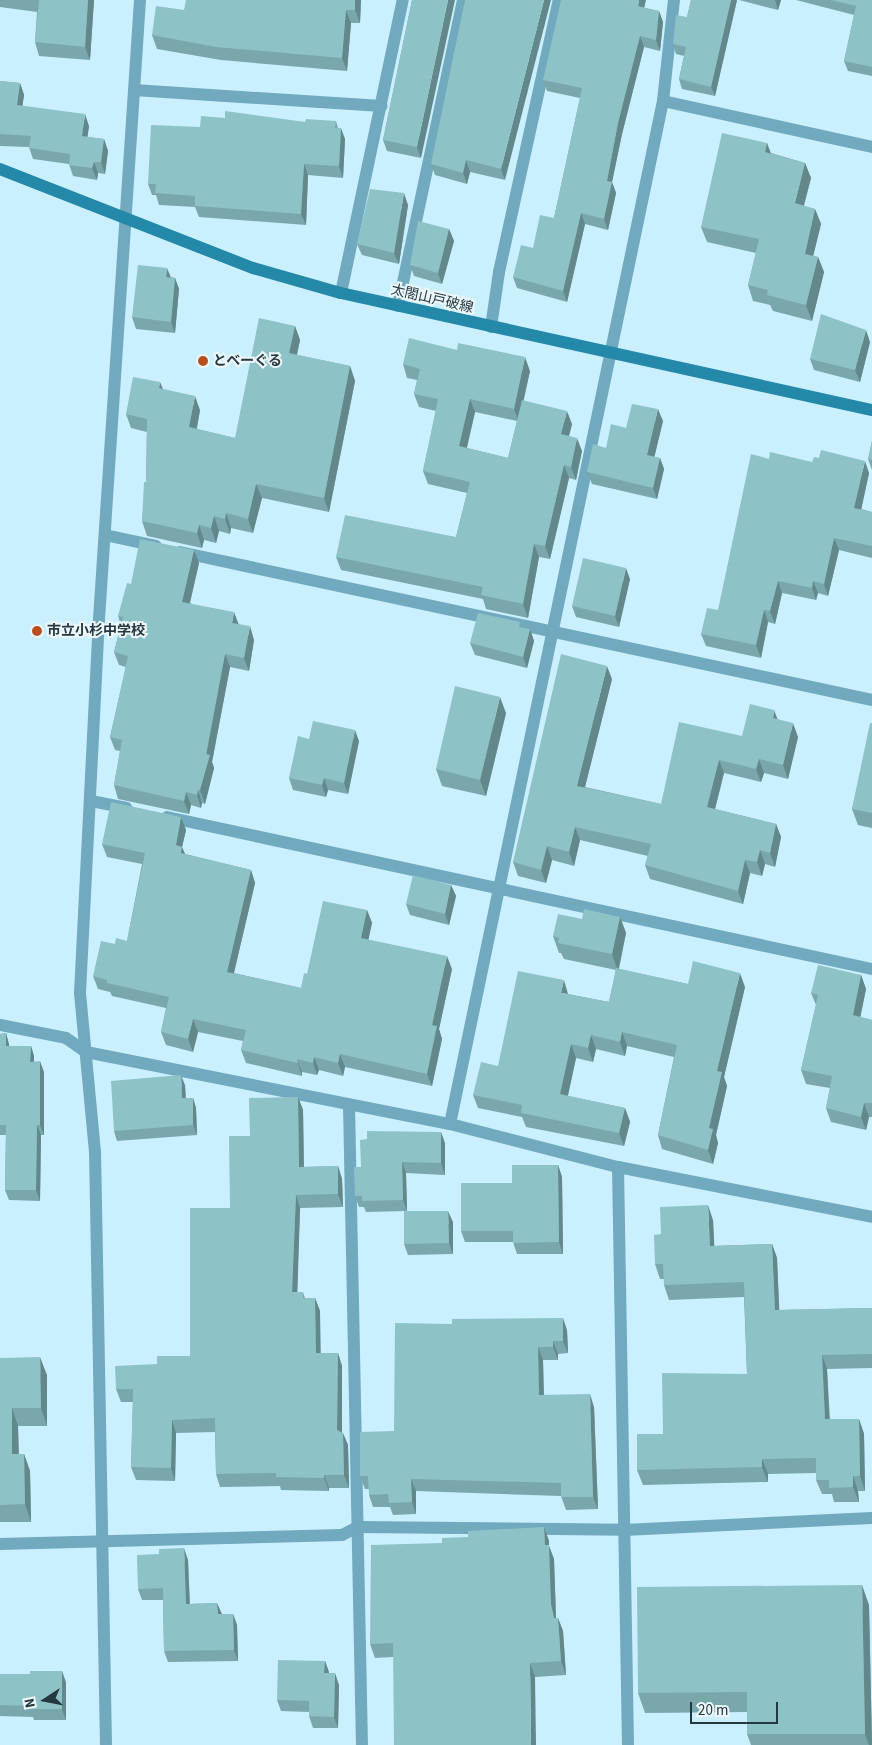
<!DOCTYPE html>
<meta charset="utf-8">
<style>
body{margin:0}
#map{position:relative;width:872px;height:1745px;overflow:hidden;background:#caf0ff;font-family:"Source Sans 3","Noto Sans JP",sans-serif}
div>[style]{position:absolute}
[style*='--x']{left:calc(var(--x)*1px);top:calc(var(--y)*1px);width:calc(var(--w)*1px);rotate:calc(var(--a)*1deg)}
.service>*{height:12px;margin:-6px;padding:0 6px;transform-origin:6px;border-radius:6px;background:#71a9be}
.minor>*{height:12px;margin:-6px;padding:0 6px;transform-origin:6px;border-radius:6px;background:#71a9be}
.secondary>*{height:12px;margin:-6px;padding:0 6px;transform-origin:6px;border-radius:6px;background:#2488a8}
.wall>*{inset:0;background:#79a7ab}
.shaded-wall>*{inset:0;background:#63888b}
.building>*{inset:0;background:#8dc2c7}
.dots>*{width:14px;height:14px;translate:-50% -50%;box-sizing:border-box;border:2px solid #eef8fb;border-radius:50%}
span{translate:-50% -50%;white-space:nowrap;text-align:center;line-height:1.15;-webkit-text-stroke:4px #eef8fb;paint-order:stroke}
.street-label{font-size:14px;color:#24383f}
.poi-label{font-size:14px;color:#24383f;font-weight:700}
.left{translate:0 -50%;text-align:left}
.north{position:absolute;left:20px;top:1675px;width:50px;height:50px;-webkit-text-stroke:4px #eef8fb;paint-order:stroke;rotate:259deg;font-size:14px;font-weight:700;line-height:20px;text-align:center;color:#24383f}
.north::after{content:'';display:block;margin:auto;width:18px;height:22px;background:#24383f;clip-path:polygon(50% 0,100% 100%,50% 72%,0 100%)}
.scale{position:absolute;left:690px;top:1702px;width:88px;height:22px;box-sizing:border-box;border:2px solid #24383f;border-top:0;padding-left:6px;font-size:15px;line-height:18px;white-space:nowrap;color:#24383f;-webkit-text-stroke:4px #eef8fb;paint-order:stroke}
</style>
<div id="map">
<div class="service">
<i style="--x:398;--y:306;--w:313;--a:-78"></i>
<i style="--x:491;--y:327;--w:56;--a:-81.7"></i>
<i style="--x:499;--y:272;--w:279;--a:-77.6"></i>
</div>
<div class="minor">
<i style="--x:134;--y:90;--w:248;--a:3.7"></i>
<i style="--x:663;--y:101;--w:214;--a:12.4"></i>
<i style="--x:341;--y:293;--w:299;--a:-78.1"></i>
<i style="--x:105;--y:535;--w:52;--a:12.2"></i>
<i style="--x:180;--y:552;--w:708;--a:12.07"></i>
<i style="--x:91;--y:801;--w:36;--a:11"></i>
<i style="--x:167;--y:817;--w:721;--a:12.17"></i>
<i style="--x:0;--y:1025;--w:67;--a:11.1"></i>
<i style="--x:66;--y:1038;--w:24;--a:35"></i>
<i style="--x:86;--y:1052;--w:371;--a:11.2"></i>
<i style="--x:450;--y:1124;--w:173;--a:14.4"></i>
<i style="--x:618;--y:1167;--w:259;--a:11.1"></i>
<i style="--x:349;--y:1105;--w:640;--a:88.84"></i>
<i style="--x:450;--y:1124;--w:1045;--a:-78.24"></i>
<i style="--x:663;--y:101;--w:102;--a:-83.8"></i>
<i style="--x:618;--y:1167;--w:578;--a:89.01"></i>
<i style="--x:0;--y:1544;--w:342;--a:-1.5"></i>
<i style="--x:342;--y:1535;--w:18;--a:-27"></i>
<i style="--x:358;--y:1527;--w:266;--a:0.6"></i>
<i style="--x:624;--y:1530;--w:248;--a:-2.8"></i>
<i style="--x:106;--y:1745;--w:593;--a:-91.06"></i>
<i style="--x:95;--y:1152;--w:160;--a:-95.4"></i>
<i style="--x:80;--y:993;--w:359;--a:-87.1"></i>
<i style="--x:98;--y:634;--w:635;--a:-86.21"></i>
</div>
<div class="secondary">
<i style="--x:0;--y:169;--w:272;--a:21.4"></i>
<i style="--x:253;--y:268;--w:91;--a:15.9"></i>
<i style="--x:341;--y:293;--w:544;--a:12.43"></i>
</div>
<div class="wall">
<i style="clip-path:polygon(0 0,94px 0,90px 60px,39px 56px,35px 42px,37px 12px,0 7px)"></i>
<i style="clip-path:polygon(361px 0,360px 23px,351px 23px,347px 71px,221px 60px,157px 49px,152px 35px,184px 10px)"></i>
<i style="clip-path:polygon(412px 0,421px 158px,387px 151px,383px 140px)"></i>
<i style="clip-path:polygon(465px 0,505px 180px,470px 172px,467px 184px,435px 175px,431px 164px)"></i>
<i style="clip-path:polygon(691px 0,737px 0,715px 96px,682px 89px,679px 79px,684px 56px,676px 54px,673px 44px,687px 17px)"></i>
<i style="clip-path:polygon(739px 0,781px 0,778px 10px)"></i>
<i style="clip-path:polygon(796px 0,872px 0,872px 76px,848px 71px,844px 61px,854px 15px)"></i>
<i style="clip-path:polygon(644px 8px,659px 11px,663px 22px,660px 51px,644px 47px,622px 134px,612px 182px,616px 193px,608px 230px,585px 224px,567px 302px,517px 288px,513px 277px,533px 248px,554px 218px,580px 98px,547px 91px,543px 80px)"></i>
<i style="clip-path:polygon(0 81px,20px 83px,24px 95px,22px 106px,89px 126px,87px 137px,104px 139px,108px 151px,105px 174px,98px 173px,97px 180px,73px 176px,69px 164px,33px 159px,29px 147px,0 146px)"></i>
<i style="clip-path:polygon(225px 118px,305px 122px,336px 121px,338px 128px,345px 139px,343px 178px,308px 175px,306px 225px,199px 217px,195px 207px,159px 205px,156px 195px,152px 195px,148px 184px,200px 127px)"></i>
<i style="clip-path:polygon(767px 143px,771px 153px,805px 163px,811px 178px,804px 206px,815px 209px,821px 224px,813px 256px,818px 257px,824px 272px,812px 321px,773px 311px,770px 305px,753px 301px,748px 285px,756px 253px,707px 242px,701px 227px)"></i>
<i style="clip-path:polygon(408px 205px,399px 264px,362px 255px,357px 244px)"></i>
<i style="clip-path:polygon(449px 229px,454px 241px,442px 284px,414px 276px,410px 265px)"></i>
<i style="clip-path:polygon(171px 277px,175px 278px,179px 289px,175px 333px,136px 329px,132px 317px)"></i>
<i style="clip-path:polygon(295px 326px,300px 340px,297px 355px,350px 366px,355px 381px,329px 512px,262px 498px,253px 533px,231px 528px,230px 534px,219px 531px,216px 543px,204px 540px,202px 548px,147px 536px,142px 521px,146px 482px,147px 432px,131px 428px,126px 414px,163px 389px,200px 410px,197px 429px,235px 438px)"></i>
<i style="clip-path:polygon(870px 342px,860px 382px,814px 370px,810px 359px)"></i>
<i style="clip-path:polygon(evenodd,403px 364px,530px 371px,523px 400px,572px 424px,569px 436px,582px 451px,576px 480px,569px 478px,550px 559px,539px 557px,528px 618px,486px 609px,483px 599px,341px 570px,336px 557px,456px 537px,467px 493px,428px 484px,423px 471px,436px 411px,419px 407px,414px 394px,417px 380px,407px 378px,403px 364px,475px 412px,517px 421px,508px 458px,467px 448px,475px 412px)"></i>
<i style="clip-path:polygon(663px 421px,654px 457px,660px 458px,664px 469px,657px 499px,592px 484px,587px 472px,606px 448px,626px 428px)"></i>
<i style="clip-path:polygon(872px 441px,872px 470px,868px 459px)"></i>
<i style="clip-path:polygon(769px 459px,812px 462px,869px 473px,861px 509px,872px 512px,872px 558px,839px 550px,828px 596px,818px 593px,816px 600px,782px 593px,775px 624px,768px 622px,761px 658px,706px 646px,701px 634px,718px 610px)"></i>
<i style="clip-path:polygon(194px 550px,199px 563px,190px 603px,239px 625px,254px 640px,249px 671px,230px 667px,212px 762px,214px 768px,205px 804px,202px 803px,201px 808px,191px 805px,189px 814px,118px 799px,114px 785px,120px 751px,115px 750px,110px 737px,126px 667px,119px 665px,114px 652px,121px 625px,118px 616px,131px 584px)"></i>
<i style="clip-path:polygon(630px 579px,619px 627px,576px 617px,572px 606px)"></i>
<i style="clip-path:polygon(522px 628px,530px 629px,534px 641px,527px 668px,475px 655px,470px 643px)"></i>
<i style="clip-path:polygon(612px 679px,585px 787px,661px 804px,742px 736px,778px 720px,798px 737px,788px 779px,764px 773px,761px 782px,724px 773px,715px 809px,776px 824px,781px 837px,775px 867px,765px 864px,762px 876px,750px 873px,743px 904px,650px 879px,645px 865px,648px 856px,580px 840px,574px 866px,552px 860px,546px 883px,518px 876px,513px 862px)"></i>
<i style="clip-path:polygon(506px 713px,486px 796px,442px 786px,436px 769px)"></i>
<i style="clip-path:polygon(872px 723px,872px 828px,858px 825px,852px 809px)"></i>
<i style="clip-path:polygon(309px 739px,359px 741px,348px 794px,328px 790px,326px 797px,293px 790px,289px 778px)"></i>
<i style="clip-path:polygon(181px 817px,186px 830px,182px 847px,185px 854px,251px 870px,255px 883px,234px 973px,301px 988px,307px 974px,367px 910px,372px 923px,368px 940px,452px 969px,439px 1029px,442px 1039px,432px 1086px,345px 1067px,343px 1076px,319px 1070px,317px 1075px,302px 1072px,302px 1076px,246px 1063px,241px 1050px,243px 1041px,198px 1032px,193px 1052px,166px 1045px,161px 1032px,166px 1008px,112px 996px,110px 992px,98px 989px,93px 976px,115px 944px,127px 941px,142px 864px,107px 857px,102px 844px)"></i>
<i style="clip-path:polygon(451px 885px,456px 896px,449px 925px,410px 915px,406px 904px)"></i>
<i style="clip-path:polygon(620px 917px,626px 933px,619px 969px,688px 984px,745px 987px,724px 1077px,727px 1086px,716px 1135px,718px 1143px,713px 1164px,662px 1149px,658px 1135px,674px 1057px,627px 1046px,625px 1056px,596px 1049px,593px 1062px,576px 1058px,568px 1096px,625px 1108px,630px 1122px,624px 1146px,526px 1127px,522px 1117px,478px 1108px,473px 1095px,498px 1066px,568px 994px,609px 1002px,616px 970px,564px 959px,561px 953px,559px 953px,553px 936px,582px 919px)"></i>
<i style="clip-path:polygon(861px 975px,866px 989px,860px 1017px,872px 1020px,872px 1117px,869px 1117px,866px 1130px,831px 1122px,826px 1108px,830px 1088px,806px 1084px,801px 1070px,816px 1005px,811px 993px)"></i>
<i style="clip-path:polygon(6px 1033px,9px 1046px,31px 1046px,34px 1056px,34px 1062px,44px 1072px,44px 1135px,41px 1135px,40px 1201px,9px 1200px,5px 1190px,6px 1135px,0 1135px,0 1034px)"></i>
<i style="clip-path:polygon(185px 1085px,186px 1098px,193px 1098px,196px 1108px,197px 1135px,117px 1141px,114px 1131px)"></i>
<i style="clip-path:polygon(298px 1097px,303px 1110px,304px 1167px,338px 1166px,342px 1179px,343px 1207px,300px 1208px,297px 1292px,303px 1292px,305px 1298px,315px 1298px,320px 1311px,320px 1353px,338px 1353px,342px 1366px,342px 1432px,348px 1445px,349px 1488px,329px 1488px,329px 1491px,281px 1490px,280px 1486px,220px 1487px,216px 1474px,215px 1432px,176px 1433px,175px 1481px,136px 1480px,131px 1467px,133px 1402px,121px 1402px,116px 1389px,157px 1364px,190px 1356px,250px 1136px)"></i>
<i style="clip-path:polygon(445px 1143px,445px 1175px,406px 1173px,407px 1211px,366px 1212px,364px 1207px,359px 1207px,355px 1196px,361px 1167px)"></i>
<i style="clip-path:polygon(558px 1165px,562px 1177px,563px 1254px,517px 1254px,513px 1242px,465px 1242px,461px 1231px,512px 1183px)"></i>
<i style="clip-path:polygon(713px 1220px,714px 1246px,772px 1244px,777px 1258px,779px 1310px,872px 1308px,872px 1368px,827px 1369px,830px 1419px,859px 1419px,864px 1434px,865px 1491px,858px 1491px,859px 1502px,834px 1502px,832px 1494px,822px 1494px,816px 1480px,816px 1473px,768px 1474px,768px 1482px,643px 1485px,637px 1470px,663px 1434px,747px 1374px,744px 1297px,669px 1300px,664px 1285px,664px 1279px,660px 1279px,655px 1264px,661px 1234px)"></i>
<i style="clip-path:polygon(453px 1222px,453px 1254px,408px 1255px,404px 1244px)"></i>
<i style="clip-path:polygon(567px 1330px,568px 1353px,558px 1354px,558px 1360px,543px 1360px,544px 1395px,594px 1407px,598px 1509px,566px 1510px,561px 1496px,416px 1491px,416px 1514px,393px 1515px,390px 1507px,373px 1507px,369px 1495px,369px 1489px,365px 1489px,360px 1476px,394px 1431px)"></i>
<i style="clip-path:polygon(0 1358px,47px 1375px,47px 1426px,18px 1426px,19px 1454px,24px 1454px,30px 1471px,31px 1522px,0 1522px)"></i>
<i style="clip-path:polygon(544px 1527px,549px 1541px,549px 1546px,554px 1559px,556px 1618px,558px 1618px,563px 1631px,566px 1675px,535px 1677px,393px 1657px,375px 1658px,370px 1644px,442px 1543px,468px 1537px)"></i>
<i style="clip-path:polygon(188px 1560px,190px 1604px,217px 1603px,221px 1614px,233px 1614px,237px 1625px,238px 1661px,168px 1662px,164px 1651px,163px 1600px,142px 1600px,138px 1589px)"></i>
<i style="clip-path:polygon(869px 1605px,872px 1745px,751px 1745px,747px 1734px,747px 1712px,645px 1713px,638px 1693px)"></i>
<i style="clip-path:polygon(325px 1661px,329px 1673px,339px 1685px,338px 1728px,313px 1728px,309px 1716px,309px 1712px,281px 1711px,277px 1700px)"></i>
<i style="clip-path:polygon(0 1674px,66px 1682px,66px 1720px,34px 1720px,33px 1717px,0 1716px)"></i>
</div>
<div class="shaded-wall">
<i style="clip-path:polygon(88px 0,94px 0,90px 60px,85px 47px)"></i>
<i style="clip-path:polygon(355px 0,361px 0,360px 23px,355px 10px)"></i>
<i style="clip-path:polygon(448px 0,455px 0,421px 158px,417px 147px)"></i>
<i style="clip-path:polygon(544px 0,551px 0,505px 180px,501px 169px)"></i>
<i style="clip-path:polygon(639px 0,646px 0,642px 18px,638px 6px)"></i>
<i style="clip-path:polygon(731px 0,737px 0,715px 96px,711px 87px)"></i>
<i style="clip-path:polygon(775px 0,781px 0,778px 10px)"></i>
<i style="clip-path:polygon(346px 10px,351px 23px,347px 71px,342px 58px)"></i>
<i style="clip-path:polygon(659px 11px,663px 22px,660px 51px,656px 40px)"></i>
<i style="clip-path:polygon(640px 36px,644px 47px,622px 134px,612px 182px,616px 193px,608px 230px,604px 219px,607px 181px,618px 123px)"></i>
<i style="clip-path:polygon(20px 83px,24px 95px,21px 117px,17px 105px)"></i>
<i style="clip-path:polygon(85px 114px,89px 126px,86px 148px,82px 136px)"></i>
<i style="clip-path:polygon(341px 128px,345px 139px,343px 178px,339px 166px)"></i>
<i style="clip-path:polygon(104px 139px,108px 151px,105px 174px,101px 162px)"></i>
<i style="clip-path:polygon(767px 143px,772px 158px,765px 152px)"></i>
<i style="clip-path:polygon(466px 160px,470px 172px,467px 184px,463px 173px)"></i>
<i style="clip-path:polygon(94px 162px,98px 173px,97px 180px,92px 168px)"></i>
<i style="clip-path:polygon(805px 163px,811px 178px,800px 219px,795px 203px)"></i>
<i style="clip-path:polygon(304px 164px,308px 175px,306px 225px,301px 214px)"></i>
<i style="clip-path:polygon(404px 193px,408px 205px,399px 264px,394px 253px)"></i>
<i style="clip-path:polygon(815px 209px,821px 224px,810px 269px,805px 254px)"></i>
<i style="clip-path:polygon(581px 213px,585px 224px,567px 302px,563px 291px)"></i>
<i style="clip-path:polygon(449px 229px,454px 241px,442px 284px,438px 273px)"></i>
<i style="clip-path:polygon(818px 257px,824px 272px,812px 321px,806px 305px)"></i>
<i style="clip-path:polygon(167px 268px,172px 280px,166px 277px)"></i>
<i style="clip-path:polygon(175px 278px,179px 289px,175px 333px,171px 322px)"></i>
<i style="clip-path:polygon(295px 326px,300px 340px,294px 368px,289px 353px)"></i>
<i style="clip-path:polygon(866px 330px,870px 342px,860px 382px,855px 370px)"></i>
<i style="clip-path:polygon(525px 357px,530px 371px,519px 422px,514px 409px)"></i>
<i style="clip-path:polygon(350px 366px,355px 381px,329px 512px,324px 498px)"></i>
<i style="clip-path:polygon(160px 382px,166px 396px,159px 388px)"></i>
<i style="clip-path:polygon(195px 396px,200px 410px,194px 441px,189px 427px)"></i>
<i style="clip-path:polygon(470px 399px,475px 412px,464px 459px,459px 446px)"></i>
<i style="clip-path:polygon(658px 409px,663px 421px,652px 467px,647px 455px)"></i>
<i style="clip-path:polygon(567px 411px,572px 424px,566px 447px,561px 434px)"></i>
<i style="clip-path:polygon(577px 438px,582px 451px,576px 480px,571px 467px)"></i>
<i style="clip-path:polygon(660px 458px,664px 469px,657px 499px,653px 488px)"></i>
<i style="clip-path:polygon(865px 461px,869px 473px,859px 520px,854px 508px)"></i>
<i style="clip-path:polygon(564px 465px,569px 478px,550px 559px,545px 546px)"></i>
<i style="clip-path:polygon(256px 484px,262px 498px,253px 533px,248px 519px)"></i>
<i style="clip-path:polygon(226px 513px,231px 528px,230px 534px,225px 519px)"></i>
<i style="clip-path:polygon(214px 516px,219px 531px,216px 543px,211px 528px)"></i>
<i style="clip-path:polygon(199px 525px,204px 540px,202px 548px,197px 533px)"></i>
<i style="clip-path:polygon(834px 538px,839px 550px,828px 596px,824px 584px)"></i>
<i style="clip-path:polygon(534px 544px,539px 557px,528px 618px,523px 604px)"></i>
<i style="clip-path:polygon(194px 550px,199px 563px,187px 615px,182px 602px)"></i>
<i style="clip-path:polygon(626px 568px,630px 579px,619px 627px,615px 616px)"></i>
<i style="clip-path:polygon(778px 581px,782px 593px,775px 624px,770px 611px)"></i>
<i style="clip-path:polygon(813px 581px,818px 593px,816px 600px,812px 588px)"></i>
<i style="clip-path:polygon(764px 610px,768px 622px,761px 658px,756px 645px)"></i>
<i style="clip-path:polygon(234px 612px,239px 625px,232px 623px)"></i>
<i style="clip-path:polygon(250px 626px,254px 640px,249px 671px,244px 658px)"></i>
<i style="clip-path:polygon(530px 629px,534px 641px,527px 668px,523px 657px)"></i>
<i style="clip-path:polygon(225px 654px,230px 667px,212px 762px,214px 768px,205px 804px,200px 790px)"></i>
<i style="clip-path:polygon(607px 666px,612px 679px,582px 799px,577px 786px)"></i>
<i style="clip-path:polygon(500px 697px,506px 713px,486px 796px,480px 780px)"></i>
<i style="clip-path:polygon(774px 710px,779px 723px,773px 718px)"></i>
<i style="clip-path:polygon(793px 723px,798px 737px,788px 779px,783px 765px)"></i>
<i style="clip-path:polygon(355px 730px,359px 741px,348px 794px,344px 783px)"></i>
<i style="clip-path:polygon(759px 759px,764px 773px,761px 782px,756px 769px)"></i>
<i style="clip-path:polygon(719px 760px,724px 773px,712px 821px,707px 807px)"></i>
<i style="clip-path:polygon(324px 778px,328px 790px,326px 797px,322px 785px)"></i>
<i style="clip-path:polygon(198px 790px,202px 803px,201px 808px,197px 795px)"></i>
<i style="clip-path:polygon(186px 792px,191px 805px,189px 814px,184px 801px)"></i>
<i style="clip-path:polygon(181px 817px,186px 830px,182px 847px,187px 859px,185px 866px,176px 845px)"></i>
<i style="clip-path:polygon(776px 824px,781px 837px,775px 867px,770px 853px)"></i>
<i style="clip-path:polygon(575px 827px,580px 840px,574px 866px,569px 852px)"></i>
<i style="clip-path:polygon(547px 846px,552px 860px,546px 883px,541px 870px)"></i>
<i style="clip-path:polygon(760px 850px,765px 864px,762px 876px,757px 862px)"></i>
<i style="clip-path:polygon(745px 860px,750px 873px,743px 904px,738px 891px)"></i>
<i style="clip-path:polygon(251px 870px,255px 883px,231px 985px,227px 972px)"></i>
<i style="clip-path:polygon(451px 885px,456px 896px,449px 925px,445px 914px)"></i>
<i style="clip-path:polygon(367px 910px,372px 923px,366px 951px,361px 938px)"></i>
<i style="clip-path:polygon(620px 917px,626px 933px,618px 971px,612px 954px)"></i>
<i style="clip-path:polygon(447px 956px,452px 969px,439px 1029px,442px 1039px,432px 1086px,427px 1074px,432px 1025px)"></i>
<i style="clip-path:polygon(740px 973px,745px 987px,724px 1077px,727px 1086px,716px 1135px,718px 1143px,713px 1164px,708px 1150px,709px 1128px,717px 1071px)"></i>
<i style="clip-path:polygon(861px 975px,866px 989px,858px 1029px,853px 1015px)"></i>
<i style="clip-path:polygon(564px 980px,568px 994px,561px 993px)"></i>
<i style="clip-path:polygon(193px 1019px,198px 1032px,193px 1052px,188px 1039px)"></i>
<i style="clip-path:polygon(622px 1032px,627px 1046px,625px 1056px,620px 1042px)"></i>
<i style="clip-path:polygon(6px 1033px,9px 1044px,10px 1056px,6px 1046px)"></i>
<i style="clip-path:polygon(591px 1035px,596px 1049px,593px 1062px,588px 1048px)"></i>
<i style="clip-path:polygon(571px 1044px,576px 1058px,565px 1108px,560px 1094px)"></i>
<i style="clip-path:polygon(31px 1046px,34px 1056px,34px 1072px,30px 1062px)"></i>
<i style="clip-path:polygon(340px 1054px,345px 1067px,343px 1076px,338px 1063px)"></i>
<i style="clip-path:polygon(314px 1057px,319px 1070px,317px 1075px,313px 1063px)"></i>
<i style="clip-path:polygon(297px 1059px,302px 1072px,302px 1076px,298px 1063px)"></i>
<i style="clip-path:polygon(40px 1061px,44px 1072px,44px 1135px,40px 1125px)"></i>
<i style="clip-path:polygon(181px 1075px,185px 1085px,186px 1109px,182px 1098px)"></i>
<i style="clip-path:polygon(298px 1097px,303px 1110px,304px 1180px,299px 1167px)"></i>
<i style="clip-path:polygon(193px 1098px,196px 1108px,197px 1135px,193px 1125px)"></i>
<i style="clip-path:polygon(864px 1103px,869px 1117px,866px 1130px,861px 1117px)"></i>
<i style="clip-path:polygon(625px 1108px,630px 1122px,624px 1146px,619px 1133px)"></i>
<i style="clip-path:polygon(37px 1125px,41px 1135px,40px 1201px,36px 1190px)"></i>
<i style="clip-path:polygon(441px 1132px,445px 1143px,445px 1175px,441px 1163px)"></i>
<i style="clip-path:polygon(402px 1162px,406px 1173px,407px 1211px,403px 1200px)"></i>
<i style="clip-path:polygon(558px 1165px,562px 1177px,563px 1254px,559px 1242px)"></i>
<i style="clip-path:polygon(338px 1166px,342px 1179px,343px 1207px,338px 1194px)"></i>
<i style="clip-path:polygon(296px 1195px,300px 1208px,297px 1305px,292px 1292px)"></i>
<i style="clip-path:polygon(708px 1205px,713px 1220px,715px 1260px,710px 1246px)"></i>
<i style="clip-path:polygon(448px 1211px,453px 1222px,453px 1254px,449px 1243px)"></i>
<i style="clip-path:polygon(772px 1244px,777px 1258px,780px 1325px,775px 1310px)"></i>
<i style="clip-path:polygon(315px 1298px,320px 1311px,321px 1366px,316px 1353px)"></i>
<i style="clip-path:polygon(563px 1318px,567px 1330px,568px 1353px,563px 1341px)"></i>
<i style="clip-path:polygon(553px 1341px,558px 1354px,558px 1360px,553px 1347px)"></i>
<i style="clip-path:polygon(538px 1347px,543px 1360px,544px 1407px,539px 1395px)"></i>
<i style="clip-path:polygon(338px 1353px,342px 1366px,342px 1443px,337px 1430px)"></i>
<i style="clip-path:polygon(822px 1355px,827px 1369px,830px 1434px,825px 1419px)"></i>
<i style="clip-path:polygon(40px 1357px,47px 1375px,47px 1426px,41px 1408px)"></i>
<i style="clip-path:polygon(590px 1394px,594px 1407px,598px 1509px,593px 1497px)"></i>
<i style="clip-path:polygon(12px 1408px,18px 1426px,19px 1472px,12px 1454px)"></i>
<i style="clip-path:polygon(859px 1419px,864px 1434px,865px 1491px,860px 1476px)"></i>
<i style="clip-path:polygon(172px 1420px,176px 1433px,175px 1481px,171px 1468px)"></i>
<i style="clip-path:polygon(343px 1433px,348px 1445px,349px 1488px,344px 1475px)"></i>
<i style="clip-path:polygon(24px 1454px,30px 1471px,31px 1522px,25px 1504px)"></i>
<i style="clip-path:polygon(762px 1459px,768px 1474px,768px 1482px,762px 1467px)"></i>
<i style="clip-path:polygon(324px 1475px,329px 1488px,329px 1491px,324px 1478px)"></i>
<i style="clip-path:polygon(853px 1476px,858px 1491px,859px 1502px,853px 1487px)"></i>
<i style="clip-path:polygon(411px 1479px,416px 1491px,416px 1514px,412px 1502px)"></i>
<i style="clip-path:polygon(544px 1527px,549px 1541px,549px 1546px,554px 1559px,556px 1618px,554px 1618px,551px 1604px,545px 1545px)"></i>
<i style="clip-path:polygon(184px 1548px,188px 1560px,190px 1615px,186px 1604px)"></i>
<i style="clip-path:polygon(862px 1585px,869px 1605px,872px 1745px,869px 1745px,865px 1734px)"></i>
<i style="clip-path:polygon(217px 1603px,222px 1614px,218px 1614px)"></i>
<i style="clip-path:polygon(233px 1614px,237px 1625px,238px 1661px,234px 1650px)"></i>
<i style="clip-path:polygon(558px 1618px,563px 1631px,566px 1675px,561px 1661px)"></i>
<i style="clip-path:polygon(325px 1661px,329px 1672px,329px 1684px,324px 1673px)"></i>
<i style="clip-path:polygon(530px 1663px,535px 1677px,536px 1745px,531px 1745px)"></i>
<i style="clip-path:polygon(62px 1671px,66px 1682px,66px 1720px,62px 1709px)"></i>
<i style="clip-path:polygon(335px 1673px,339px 1685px,338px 1728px,334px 1717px)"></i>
</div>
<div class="building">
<i style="clip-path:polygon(39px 0,88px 0,85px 47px,35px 42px)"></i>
<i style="clip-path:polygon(186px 0,355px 0,355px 10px,346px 10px,342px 58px,216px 47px,152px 35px,156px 6px,184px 10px)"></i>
<i style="clip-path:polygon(412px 0,448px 0,417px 147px,383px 140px)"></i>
<i style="clip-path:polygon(465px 0,544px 0,501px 169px,466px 160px,463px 173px,431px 164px)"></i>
<i style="clip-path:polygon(561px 0,639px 0,638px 6px,659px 11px,656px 40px,640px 36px,618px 123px,607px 181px,612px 182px,604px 219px,581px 213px,563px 291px,513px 277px,521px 245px,533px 248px,540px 215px,554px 218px,582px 88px,543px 80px)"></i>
<i style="clip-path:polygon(691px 0,731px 0,711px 87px,679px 79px,686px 47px,673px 44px,676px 15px,687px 17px)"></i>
<i style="clip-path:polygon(831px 0,872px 0,872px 67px,844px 61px,856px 6px)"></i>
<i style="clip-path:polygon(0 81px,20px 83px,17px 105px,85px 114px,82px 136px,104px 139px,101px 162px,94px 162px,92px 168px,69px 165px,70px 154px,29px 148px,31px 136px,0 134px)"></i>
<i style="clip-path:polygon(225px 111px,305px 122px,306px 119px,336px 121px,335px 128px,341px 128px,339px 166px,304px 164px,301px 214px,195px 206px,195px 196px,155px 193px,156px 184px,148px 184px,151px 125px,200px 127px,201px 116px,225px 118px)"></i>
<i style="clip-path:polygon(722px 133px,767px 143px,765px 152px,805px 163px,795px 203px,815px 209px,805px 254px,818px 257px,806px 305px,767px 295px,768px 290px,748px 285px,759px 239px,701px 227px)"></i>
<i style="clip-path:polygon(370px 189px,404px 193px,394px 253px,357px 244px)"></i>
<i style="clip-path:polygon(418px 221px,449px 229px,438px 273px,410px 265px)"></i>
<i style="clip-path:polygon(138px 265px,167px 268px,166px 277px,175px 278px,171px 322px,132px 317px)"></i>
<i style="clip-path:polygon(821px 314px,866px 330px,855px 370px,810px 359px)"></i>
<i style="clip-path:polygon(259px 318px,295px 326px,289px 353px,350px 366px,324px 498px,256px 484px,248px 519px,226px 513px,225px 519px,214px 516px,211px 528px,199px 525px,197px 533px,142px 521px,144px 482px,146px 482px,147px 419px,126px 414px,133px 377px,160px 382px,159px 388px,195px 396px,189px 427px,235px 438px)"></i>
<i style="clip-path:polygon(409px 338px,457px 350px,458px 343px,525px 357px,514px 409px,470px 399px,459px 446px,508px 458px,522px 400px,567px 411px,561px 434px,577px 438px,571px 467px,564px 465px,545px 546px,534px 544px,523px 604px,481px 595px,483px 587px,336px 557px,345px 515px,456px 537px,470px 482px,423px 471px,438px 399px,414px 394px,420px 369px,403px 364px)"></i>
<i style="clip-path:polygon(632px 404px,658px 409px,647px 455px,660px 458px,653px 488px,587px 472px,593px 444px,606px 448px,611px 424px,626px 428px)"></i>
<i style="clip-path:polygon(872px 441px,872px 460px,868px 459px)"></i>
<i style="clip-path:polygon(821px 450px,865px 461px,854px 508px,872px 512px,872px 546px,834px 538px,824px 584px,813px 581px,812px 588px,778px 581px,770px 611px,764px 610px,756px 645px,701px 634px,707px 608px,718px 610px,751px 454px,769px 459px,770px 452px,812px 462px,814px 457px,819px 458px)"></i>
<i style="clip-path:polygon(140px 539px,194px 550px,182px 602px,234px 612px,232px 623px,250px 626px,244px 658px,225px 654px,206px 754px,210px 755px,200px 790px,198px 790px,197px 795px,186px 792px,184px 801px,114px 785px,122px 740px,110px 737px,128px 656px,114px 652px,123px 617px,118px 616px,127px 583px,131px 584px)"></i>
<i style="clip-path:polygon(583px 558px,626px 568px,615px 616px,572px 606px)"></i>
<i style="clip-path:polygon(478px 613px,520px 622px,519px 627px,530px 629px,523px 657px,470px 643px)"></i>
<i style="clip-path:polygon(561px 654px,607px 666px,577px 786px,661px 804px,679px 722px,742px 736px,750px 704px,774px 710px,773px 718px,793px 723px,783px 765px,759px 759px,756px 769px,719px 760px,707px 807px,776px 824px,770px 853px,760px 850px,757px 862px,745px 860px,738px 891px,645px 865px,651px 844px,575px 827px,569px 852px,547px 846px,541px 870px,513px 862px)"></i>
<i style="clip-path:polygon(455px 686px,500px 697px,480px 780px,436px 769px)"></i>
<i style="clip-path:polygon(313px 721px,355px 730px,344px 783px,324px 778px,322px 785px,289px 778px,298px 736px,309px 739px)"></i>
<i style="clip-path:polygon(870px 723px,872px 723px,872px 813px,852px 809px)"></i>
<i style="clip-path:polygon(111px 802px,181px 817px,176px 845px,182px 847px,181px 853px,251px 870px,227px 972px,301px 988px,304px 973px,307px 974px,323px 901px,367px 910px,361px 938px,447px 956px,432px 1025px,437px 1026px,427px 1074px,340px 1054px,338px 1063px,314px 1057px,313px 1063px,297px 1059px,298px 1063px,241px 1050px,246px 1030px,193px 1019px,188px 1039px,161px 1032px,169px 997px,107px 983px,107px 980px,93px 976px,101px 941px,115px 944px,116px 938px,127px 941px,145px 853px,102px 844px)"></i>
<i style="clip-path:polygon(413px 875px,451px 885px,445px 914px,406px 904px)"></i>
<i style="clip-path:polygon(584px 909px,620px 917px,612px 954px,558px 943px,559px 938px,553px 936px,558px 914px,582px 919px)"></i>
<i style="clip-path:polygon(693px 961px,740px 973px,717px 1071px,722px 1072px,709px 1128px,713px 1129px,708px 1150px,658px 1135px,677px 1045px,622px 1032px,620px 1042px,591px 1035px,588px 1048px,571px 1044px,560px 1094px,625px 1108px,619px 1133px,521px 1113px,522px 1105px,473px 1095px,481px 1062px,498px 1066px,518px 971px,564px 980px,561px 993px,609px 1002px,616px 968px,688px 984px)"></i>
<i style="clip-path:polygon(818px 965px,861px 975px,853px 1015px,872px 1020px,872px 1103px,864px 1103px,861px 1117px,826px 1108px,832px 1076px,801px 1070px,818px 995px,811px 993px)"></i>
<i style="clip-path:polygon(6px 1033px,6px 1046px,31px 1046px,30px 1062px,40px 1061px,40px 1125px,37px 1125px,36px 1190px,5px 1190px,6px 1125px,0 1125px,0 1034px)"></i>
<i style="clip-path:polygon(181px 1075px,182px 1098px,193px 1098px,193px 1125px,114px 1131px,111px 1081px)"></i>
<i style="clip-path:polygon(298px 1097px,299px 1167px,338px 1166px,338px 1194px,296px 1195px,292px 1292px,303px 1292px,303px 1298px,315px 1298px,316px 1353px,338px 1353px,337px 1430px,343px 1433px,344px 1475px,324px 1475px,324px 1478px,276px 1477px,276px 1473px,216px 1474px,215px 1418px,172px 1420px,171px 1468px,131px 1467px,133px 1389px,116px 1389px,115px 1366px,157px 1364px,157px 1356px,190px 1356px,190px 1208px,230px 1208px,229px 1136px,250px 1136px,249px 1098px)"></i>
<i style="clip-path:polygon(367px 1131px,441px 1132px,441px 1163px,402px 1162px,403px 1200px,362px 1201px,362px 1196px,355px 1196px,354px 1167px,361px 1167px,360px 1140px,367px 1139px)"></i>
<i style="clip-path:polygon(512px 1165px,558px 1165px,559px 1242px,513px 1243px,513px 1231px,461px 1231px,461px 1183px,512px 1183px)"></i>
<i style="clip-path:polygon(708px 1205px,710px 1246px,772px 1244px,775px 1310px,872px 1308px,872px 1354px,822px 1355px,825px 1419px,859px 1419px,860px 1476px,853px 1476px,853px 1487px,829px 1488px,829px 1480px,816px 1480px,816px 1458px,762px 1459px,762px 1467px,637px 1470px,637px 1434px,663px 1434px,662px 1373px,747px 1374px,744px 1282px,664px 1285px,663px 1264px,655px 1264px,654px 1235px,661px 1234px,660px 1207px)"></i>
<i style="clip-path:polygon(404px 1211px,448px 1211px,449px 1243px,404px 1244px)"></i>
<i style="clip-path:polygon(563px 1318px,563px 1341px,553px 1341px,553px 1347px,538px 1347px,539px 1395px,590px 1394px,593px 1497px,561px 1497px,561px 1483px,411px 1479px,412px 1502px,389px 1503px,388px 1494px,369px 1495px,368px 1476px,360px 1476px,360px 1432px,394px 1431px,395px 1323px,452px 1324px,452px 1319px)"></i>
<i style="clip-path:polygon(40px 1357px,41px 1408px,12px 1408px,12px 1454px,24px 1454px,25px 1504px,0 1505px,0 1358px)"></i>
<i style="clip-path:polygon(544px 1527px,545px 1545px,549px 1545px,551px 1604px,554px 1618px,558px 1618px,561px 1661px,530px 1663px,531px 1745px,394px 1745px,393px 1643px,370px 1644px,371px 1545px,442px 1543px,442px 1538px,468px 1537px,468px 1531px)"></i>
<i style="clip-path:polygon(184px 1548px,186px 1604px,217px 1603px,218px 1614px,233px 1614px,234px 1650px,164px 1651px,163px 1588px,138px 1589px,137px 1555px,159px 1554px,159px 1549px)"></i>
<i style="clip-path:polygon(862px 1585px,865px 1734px,747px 1734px,747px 1692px,638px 1693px,637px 1587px)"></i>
<i style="clip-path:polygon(278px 1660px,325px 1661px,324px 1673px,335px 1673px,334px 1717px,309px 1716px,309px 1701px,277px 1700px)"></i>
<i style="clip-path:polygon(30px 1671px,62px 1671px,62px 1709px,30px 1709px,30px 1706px,0 1705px,0 1674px,30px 1674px)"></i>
</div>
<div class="dots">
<i style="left:203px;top:361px;background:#b5501d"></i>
<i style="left:37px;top:631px;background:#b5501d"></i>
</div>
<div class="street-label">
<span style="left:432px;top:299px;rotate:13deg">太閤山戸破線</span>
</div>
<div class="poi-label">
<span class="left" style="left:213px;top:361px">とべーぐる</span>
<span class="left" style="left:47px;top:631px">市立小杉中学校</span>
</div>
<div class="north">N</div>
<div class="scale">20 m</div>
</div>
